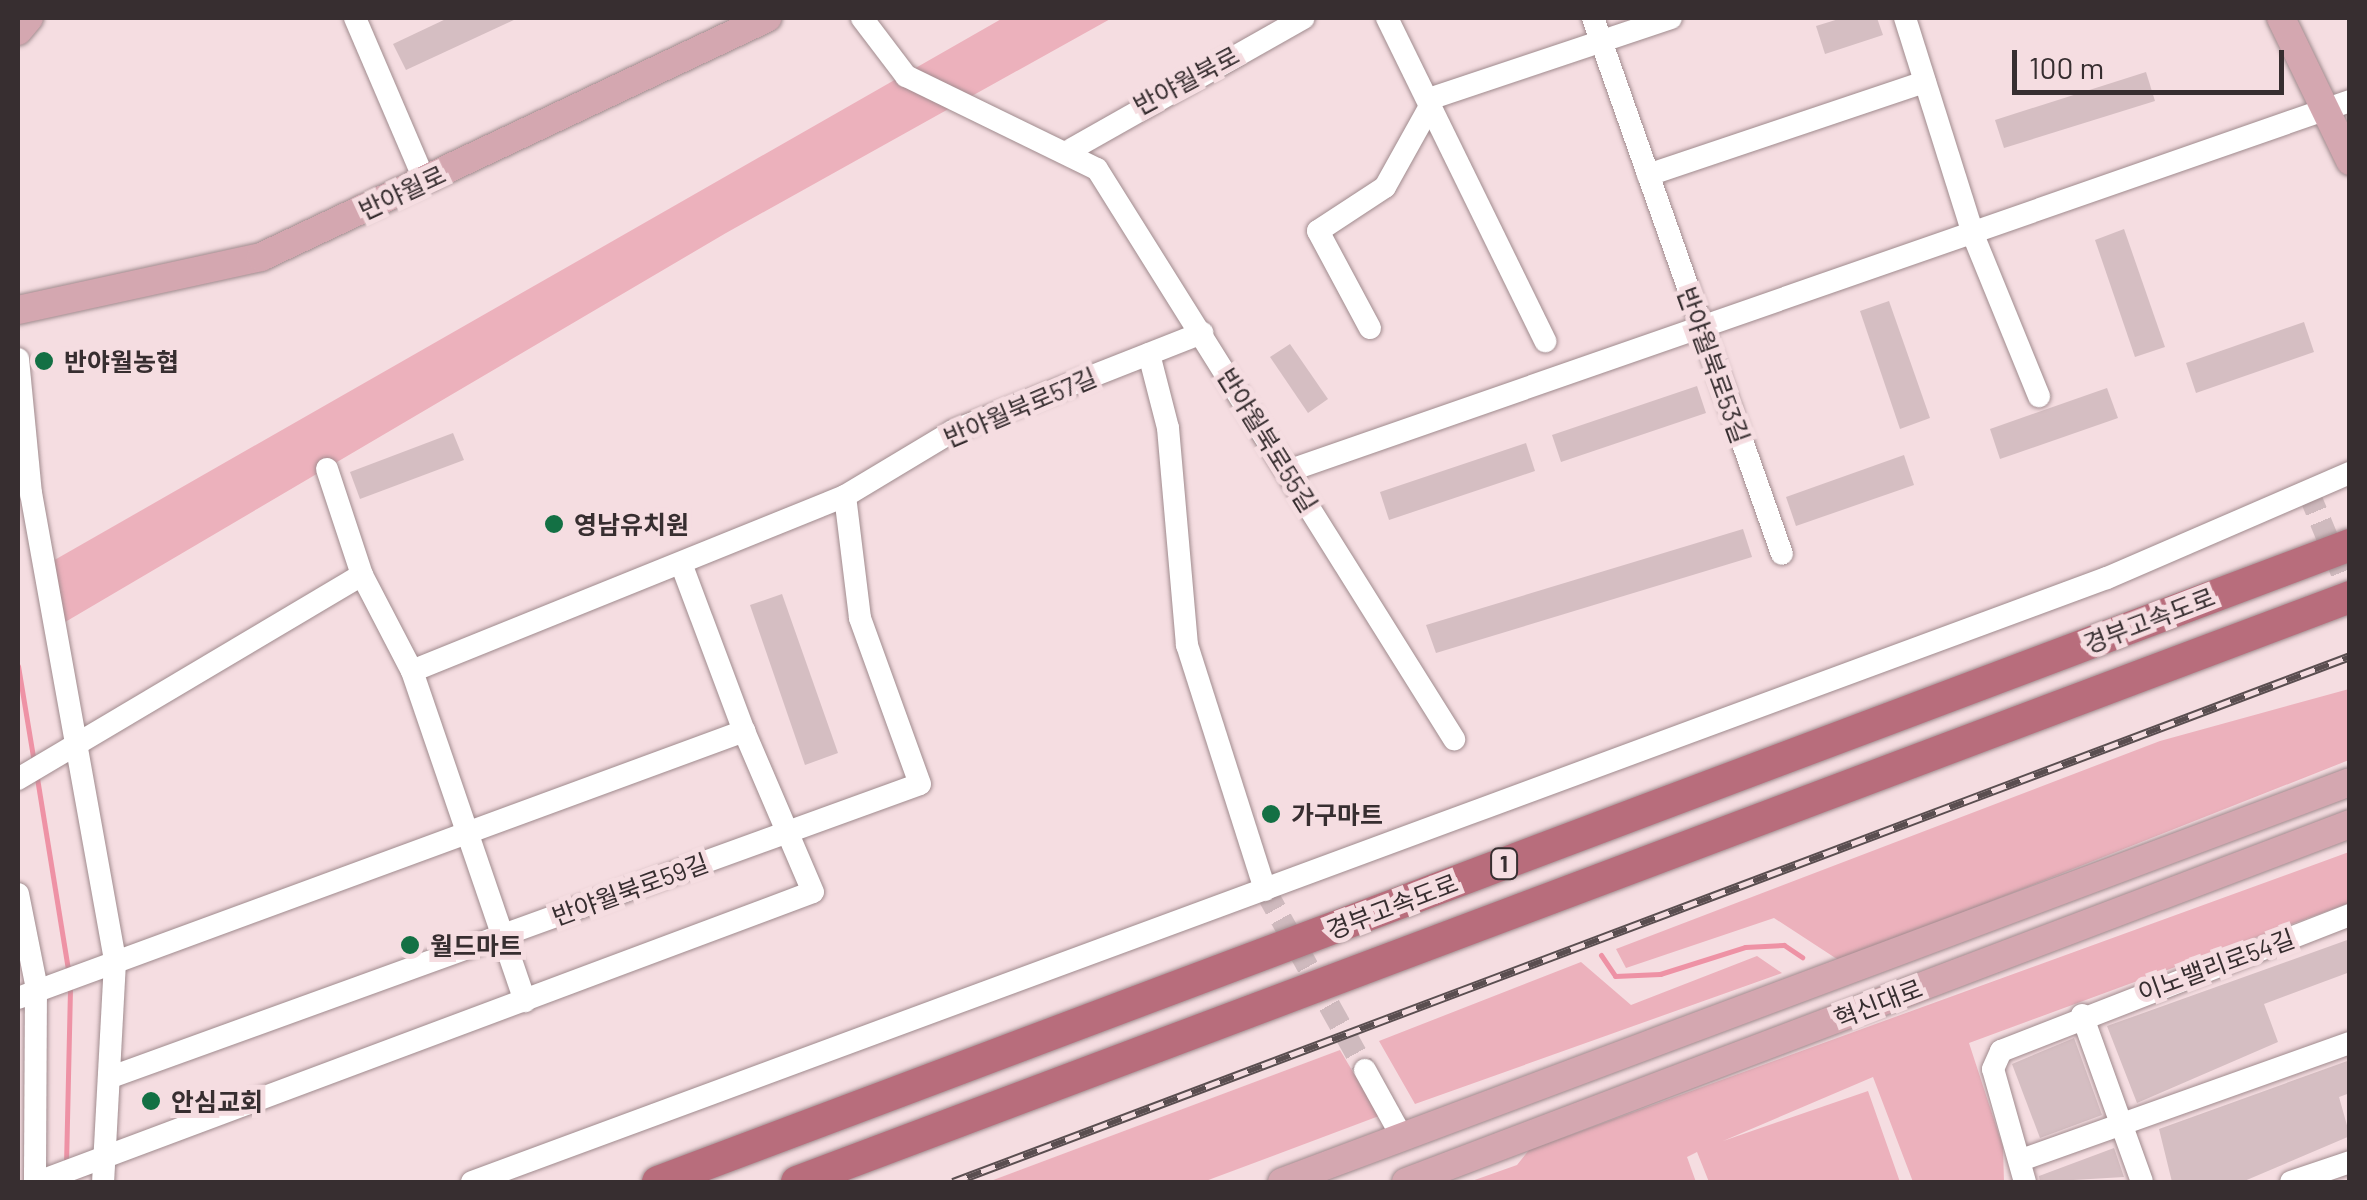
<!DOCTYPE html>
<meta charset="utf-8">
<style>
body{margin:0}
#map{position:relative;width:2367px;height:1200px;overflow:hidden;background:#f5dde1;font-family:Barlow,"Noto Sans KR",sans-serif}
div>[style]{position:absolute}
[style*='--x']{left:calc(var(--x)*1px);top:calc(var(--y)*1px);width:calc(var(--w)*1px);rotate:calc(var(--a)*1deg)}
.green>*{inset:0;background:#ecb1bc}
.stream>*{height:5px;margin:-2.5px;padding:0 2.5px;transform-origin:2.5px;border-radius:2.5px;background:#ee92a5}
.building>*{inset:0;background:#d5bec2}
.minor-tunnel>*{height:22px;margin-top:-11px;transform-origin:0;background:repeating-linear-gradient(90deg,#cfbabe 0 22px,transparent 0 33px)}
.roads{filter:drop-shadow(0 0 2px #a08b8e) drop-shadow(0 0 2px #a08b8e)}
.minor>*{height:22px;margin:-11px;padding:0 11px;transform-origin:11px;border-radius:11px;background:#fff}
.major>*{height:28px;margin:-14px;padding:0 14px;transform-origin:14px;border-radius:14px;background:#d4a7b0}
.highway>*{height:32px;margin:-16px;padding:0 16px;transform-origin:16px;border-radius:16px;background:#b86d7c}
.rail>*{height:9px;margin-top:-4.5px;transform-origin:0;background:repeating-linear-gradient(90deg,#f5dde1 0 15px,#5a4e50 0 30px);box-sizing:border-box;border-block:2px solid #5a4e50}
.dots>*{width:28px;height:28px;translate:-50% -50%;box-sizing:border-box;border:5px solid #f5dde1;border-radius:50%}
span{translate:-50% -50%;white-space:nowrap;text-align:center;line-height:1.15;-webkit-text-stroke:10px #f5dde1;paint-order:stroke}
.shield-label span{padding:2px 8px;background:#f5dde1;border:2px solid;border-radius:8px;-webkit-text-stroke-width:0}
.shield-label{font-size:22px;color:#372e30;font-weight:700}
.street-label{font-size:25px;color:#372e30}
.poi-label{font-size:25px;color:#372e30;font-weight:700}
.left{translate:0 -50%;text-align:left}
.frame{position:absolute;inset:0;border:20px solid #372e30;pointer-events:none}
.scale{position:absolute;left:2012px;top:50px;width:272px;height:45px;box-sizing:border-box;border:5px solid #372e30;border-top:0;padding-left:12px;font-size:30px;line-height:35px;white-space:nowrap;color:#372e30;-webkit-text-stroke:8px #f5dde1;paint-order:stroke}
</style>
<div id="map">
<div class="green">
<i style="clip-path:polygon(1003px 18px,1112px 18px,726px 233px,55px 628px,44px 566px)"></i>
<i style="clip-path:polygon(2349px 689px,2349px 760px,1840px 961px,1774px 918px,1626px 968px,1616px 949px,2160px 741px)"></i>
<i style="clip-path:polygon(2349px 852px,2349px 903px,1969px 1043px,2003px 1147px,2004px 1182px,1913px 1182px,1873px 1077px,1723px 1141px,1868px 1091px,1900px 1182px,1709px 1182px,1697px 1152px,1687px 1157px,1696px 1182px,1469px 1182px,1517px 1165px,1529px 1150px)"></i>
<i style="clip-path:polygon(1757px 956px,1782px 973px,1415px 1104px,1379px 1041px,1581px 962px,1631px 1005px)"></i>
<i style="clip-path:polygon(1340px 1050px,1379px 1116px,1203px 1182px,988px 1182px)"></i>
</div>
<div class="stream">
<i style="--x:18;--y:666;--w:98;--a:80.6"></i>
<i style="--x:37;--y:778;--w:194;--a:80.8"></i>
<i style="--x:1601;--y:955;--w:25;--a:56"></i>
<i style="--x:1615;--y:976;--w:45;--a:-2.5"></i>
<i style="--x:1660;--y:974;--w:89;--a:-17.6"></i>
<i style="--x:1745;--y:947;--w:39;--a:-3"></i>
<i style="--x:1784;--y:945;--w:22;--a:34"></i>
<i style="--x:66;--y:1165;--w:179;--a:-88.7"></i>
</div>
<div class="building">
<i style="clip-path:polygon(448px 18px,518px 18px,406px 70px,393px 44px)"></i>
<i style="clip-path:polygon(1842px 18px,1877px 18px,1883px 35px,1825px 54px,1816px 26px)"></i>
<i style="clip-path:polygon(2146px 72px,2155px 101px,2004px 148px,1995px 120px)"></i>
<i style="clip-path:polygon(2124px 229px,2165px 347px,2135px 357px,2095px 240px)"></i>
<i style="clip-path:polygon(1889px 301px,1930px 418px,1900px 429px,1860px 311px)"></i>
<i style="clip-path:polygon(2304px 322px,2314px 352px,2196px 393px,2186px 363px)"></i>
<i style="clip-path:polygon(1290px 344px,1328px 399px,1308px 413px,1270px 357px)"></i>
<i style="clip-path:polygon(1697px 386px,1706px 413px,1561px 462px,1552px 435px)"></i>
<i style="clip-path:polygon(2107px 388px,2118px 418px,2000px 459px,1990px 429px)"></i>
<i style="clip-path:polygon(453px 433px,464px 460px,360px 499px,350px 472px)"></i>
<i style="clip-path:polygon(1526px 443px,1535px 471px,1389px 520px,1380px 492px)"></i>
<i style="clip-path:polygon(1904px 455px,1914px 485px,1796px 526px,1786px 497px)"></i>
<i style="clip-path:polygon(1743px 529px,1752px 557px,1436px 653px,1426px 625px)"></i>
<i style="clip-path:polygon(782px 594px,838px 753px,805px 765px,750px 605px)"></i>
<i style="clip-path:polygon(2350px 939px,2350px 972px,2264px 1004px,2278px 1042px,2137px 1103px,2107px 1026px)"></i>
<i style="clip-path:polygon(2074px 1038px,2102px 1115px,2040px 1138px,2012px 1064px)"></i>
<i style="clip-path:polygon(2350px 1060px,2350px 1093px,2339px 1097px,2350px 1136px,2242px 1182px,2172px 1182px,2159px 1129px)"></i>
<i style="clip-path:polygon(2114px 1148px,2124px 1177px,2040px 1182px,2039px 1176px)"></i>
</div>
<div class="minor-tunnel">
<i style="--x:2308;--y:491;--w:110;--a:67.6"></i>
<i style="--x:1265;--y:890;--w:206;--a:60.9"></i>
</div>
<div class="roads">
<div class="minor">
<i style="--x:355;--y:18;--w:177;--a:66.8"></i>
<i style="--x:862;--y:18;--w:73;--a:52.8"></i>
<i style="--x:906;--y:76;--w:212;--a:26"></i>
<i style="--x:1097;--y:169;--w:673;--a:57.94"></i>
<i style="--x:1387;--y:18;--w:360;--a:63.9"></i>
<i style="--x:1593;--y:18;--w:568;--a:70.58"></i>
<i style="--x:1905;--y:18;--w:230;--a:72.5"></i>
<i style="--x:1974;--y:237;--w:172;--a:67.8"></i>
<i style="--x:1429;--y:99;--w:255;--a:-18.5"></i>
<i style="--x:1072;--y:149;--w:266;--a:-29.5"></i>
<i style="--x:1648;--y:175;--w:292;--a:-18.6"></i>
<i style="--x:1370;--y:328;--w:110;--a:-118.2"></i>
<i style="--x:1318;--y:231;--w:80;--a:-33.3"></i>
<i style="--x:1385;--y:187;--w:93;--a:-60.9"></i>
<i style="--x:1149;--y:354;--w:76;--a:75.6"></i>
<i style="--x:1168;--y:428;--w:218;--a:85"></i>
<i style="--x:1187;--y:645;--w:257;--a:72.3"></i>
<i style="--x:18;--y:359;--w:135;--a:84.5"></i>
<i style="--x:31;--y:493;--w:476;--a:79.8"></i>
<i style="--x:115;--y:962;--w:220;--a:93.1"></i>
<i style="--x:327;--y:469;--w:112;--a:71.7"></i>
<i style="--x:362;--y:575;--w:108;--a:62.5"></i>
<i style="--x:412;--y:671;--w:467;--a:-22"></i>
<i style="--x:1288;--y:471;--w:1125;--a:-19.21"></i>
<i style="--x:412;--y:671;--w:349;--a:71.1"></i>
<i style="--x:18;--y:779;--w:400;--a:-30.7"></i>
<i style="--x:18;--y:894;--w:92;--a:78.7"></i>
<i style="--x:36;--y:984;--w:198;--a:90.3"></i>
<i style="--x:18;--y:998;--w:774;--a:-20.19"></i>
<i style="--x:744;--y:731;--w:176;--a:-110.6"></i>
<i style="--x:2082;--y:1015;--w:177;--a:70.2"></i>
<i style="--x:1365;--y:1070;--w:77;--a:61.1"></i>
<i style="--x:114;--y:1076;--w:857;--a:-19.91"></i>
<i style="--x:920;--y:784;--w:177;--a:-109.9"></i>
<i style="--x:860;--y:618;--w:123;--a:-97"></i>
<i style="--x:845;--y:496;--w:126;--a:-31"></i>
<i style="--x:953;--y:431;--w:268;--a:-21.5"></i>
<i style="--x:2024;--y:1159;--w:346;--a:-19.6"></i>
<i style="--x:38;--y:1182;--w:827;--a:-20.52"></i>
<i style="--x:813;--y:892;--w:175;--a:-113.2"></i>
<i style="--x:472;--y:1182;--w:1743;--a:-20.28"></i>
<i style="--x:2107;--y:578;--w:265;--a:-23.4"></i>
<i style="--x:2025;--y:1182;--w:117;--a:-105.8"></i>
<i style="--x:1993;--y:1069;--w:20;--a:-66"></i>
<i style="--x:2001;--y:1051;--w:375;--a:-21.3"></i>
<i style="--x:2291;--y:1182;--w:62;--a:-18.7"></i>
</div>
<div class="major">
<i style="--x:2281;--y:18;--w:159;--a:64.2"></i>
<i style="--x:18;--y:31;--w:17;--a:-50"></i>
<i style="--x:18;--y:310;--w:249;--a:-12.3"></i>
<i style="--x:261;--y:257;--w:560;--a:-25.28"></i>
<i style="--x:1282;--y:1182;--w:1140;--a:-20.53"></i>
<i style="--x:1406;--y:1182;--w:1010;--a:-20.77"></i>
</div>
<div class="highway">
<i style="--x:658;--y:1182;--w:1808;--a:-20.63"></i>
<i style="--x:797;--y:1182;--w:1660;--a:-20.64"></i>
</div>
</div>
<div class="rail">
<i style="--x:953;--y:1182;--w:1493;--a:-20.63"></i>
</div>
<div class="dots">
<i style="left:44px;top:361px;background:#137044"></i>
<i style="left:554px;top:524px;background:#137044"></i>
<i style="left:1271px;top:814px;background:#137044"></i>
<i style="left:410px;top:945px;background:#137044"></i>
<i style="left:151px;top:1101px;background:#137044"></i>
</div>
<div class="shield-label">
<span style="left:1504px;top:864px">1</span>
</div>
<div class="street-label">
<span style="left:1186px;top:80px;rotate:-28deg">반야월북로</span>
<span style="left:402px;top:192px;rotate:-25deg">반야월로</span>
<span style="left:1714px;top:365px;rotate:70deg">반야월북로53길</span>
<span style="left:1020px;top:407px;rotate:-23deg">반야월북로57길</span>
<span style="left:1268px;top:440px;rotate:58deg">반야월북로55길</span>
<span style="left:2149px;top:620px;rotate:-21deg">경부고속도로</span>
<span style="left:630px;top:889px;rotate:-20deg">반야월북로59길</span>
<span style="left:1392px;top:906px;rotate:-21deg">경부고속도로</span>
<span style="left:2216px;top:965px;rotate:-20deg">이노밸리로54길</span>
<span style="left:1878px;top:1003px;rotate:-21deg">혁신대로</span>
</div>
<div class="poi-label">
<span class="left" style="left:64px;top:361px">반야월농협</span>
<span class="left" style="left:574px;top:524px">영남유치원</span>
<span class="left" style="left:1291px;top:814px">가구마트</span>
<span class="left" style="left:430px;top:945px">월드마트</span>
<span class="left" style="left:171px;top:1101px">안심교회</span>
</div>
<div class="frame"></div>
<div class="scale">100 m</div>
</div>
